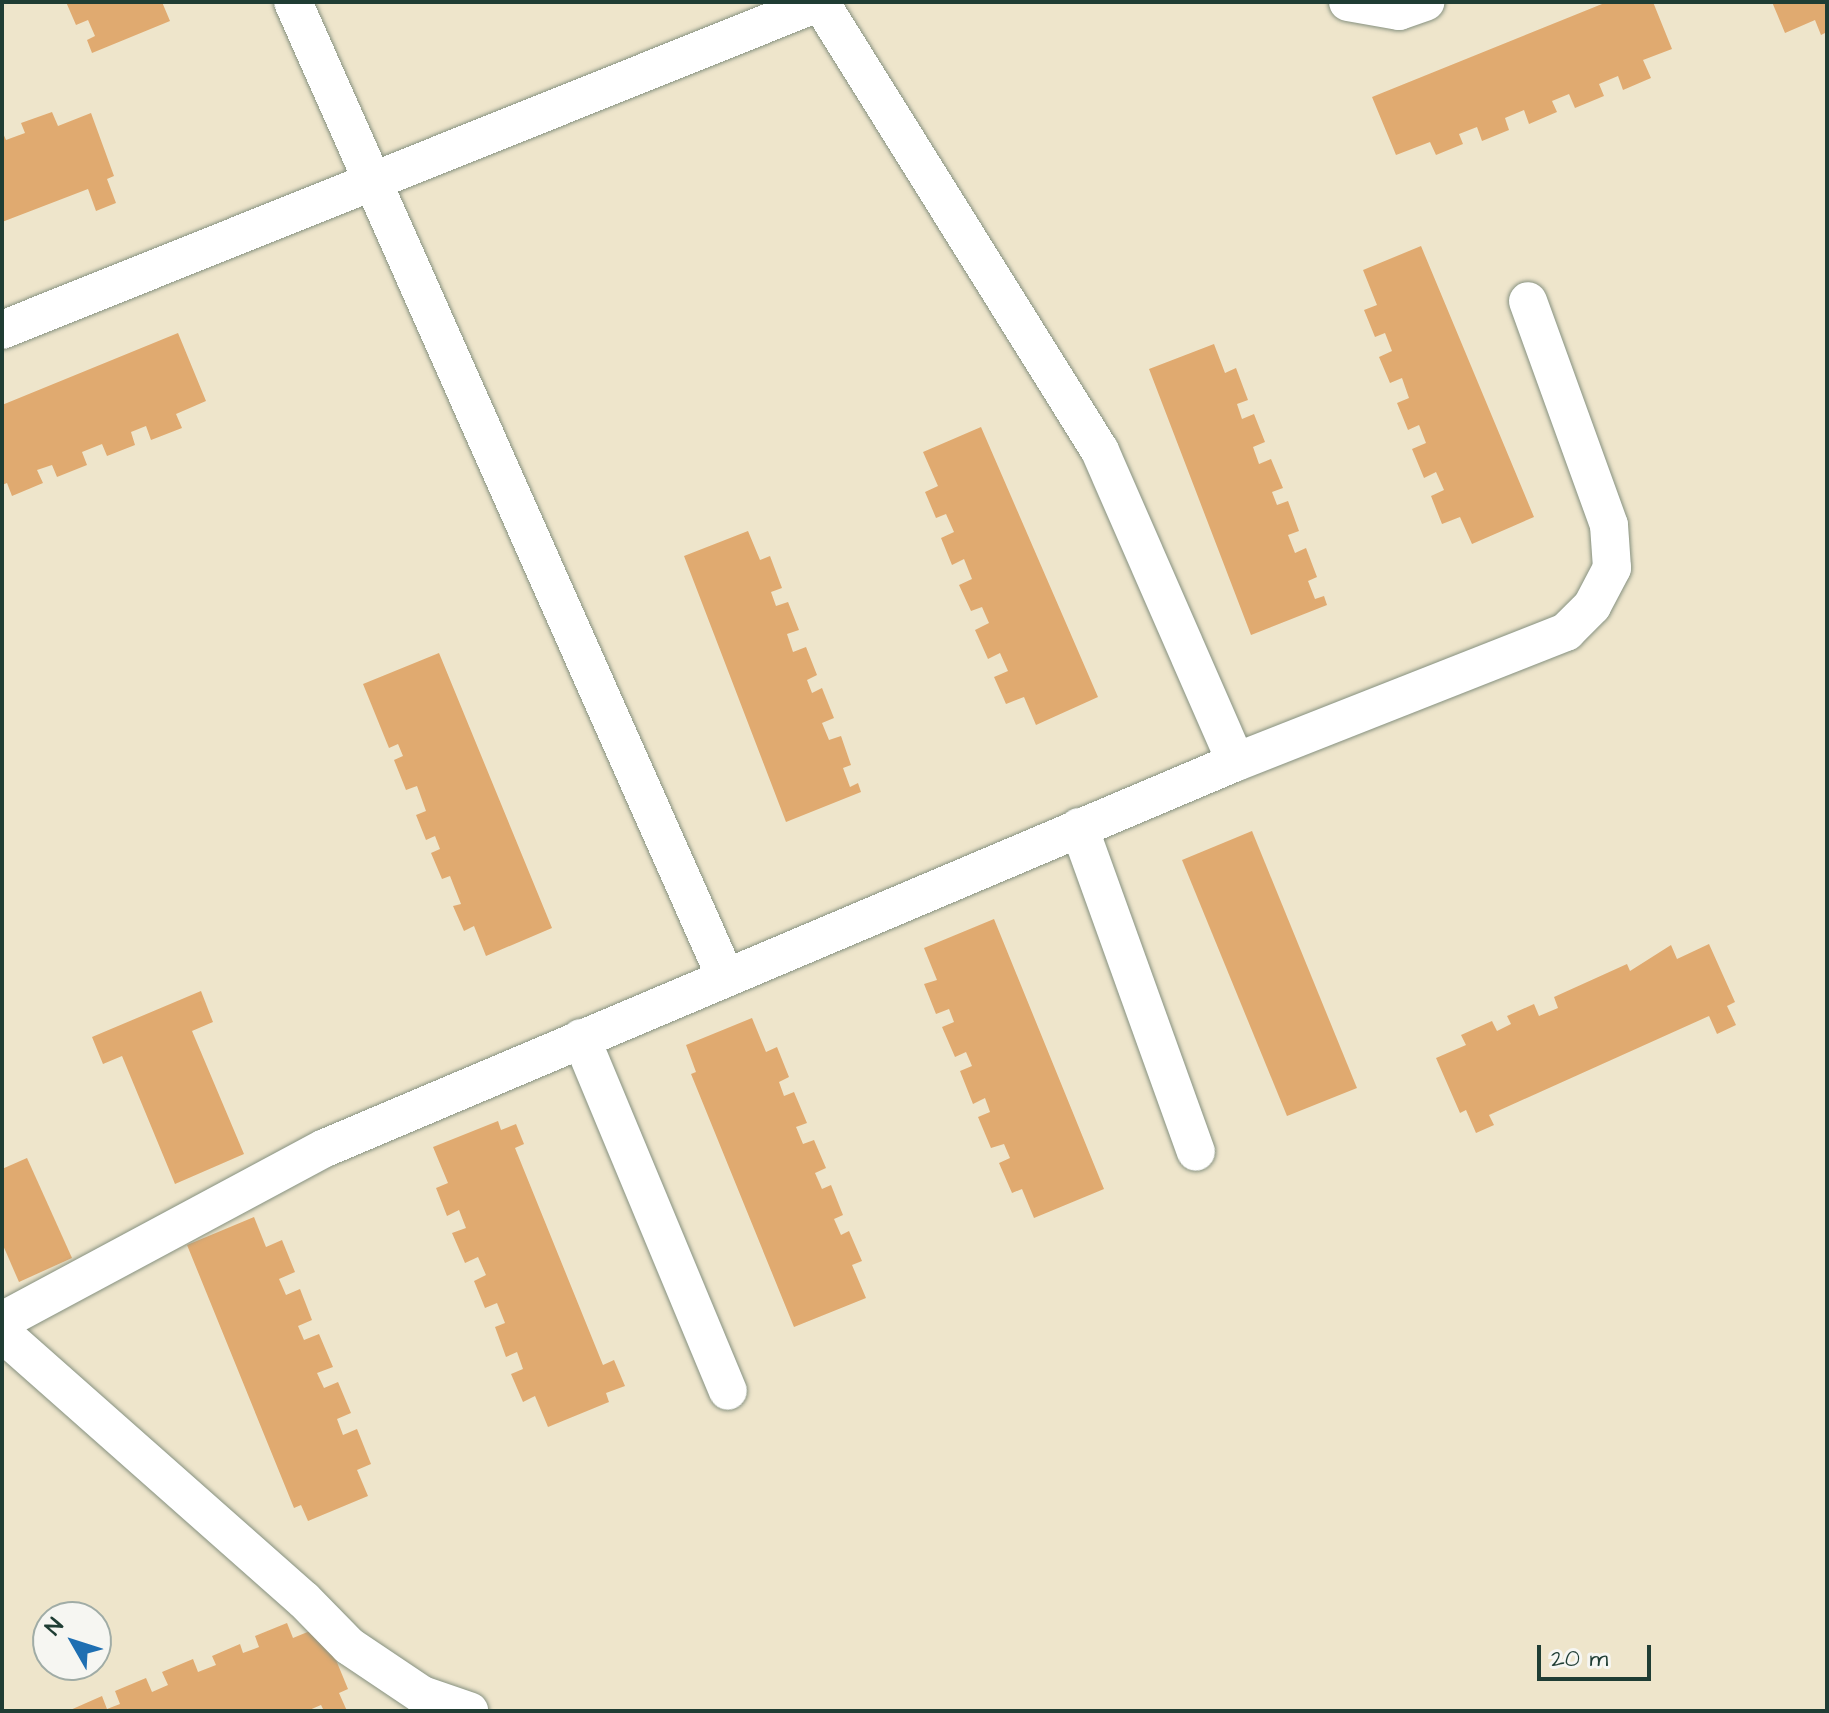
<!DOCTYPE html>
<style>
body{margin:0}
#map{position:relative;width:1829px;height:1713px;overflow:hidden;background:#eee5cb;font-family:"Architects Daughter",sans-serif}
div>[style]{position:absolute}
[style*='--x']{left:calc(var(--x)*1px);top:calc(var(--y)*1px);width:calc(var(--w)*1px);rotate:calc(var(--a)*1deg)}
.building>*{inset:0;background:#e0aa70}
.roads{filter:drop-shadow(0 0 2px #869180) drop-shadow(0 0 2px #869180)}
.minor>*{height:38px;margin:-19px;padding:0 19px;transform-origin:19px;border-radius:19px;background:#fff}
span{translate:-50% -50%;white-space:nowrap;text-align:center;line-height:1.15;-webkit-text-stroke:7px #f6f6f2;paint-order:stroke}
.frame{position:absolute;inset:0;border:4px solid #1f3d34;pointer-events:none}
.north{position:absolute;left:32px;top:1601px;width:80px;height:80px;box-sizing:border-box;background:#f6f6f2;border:2px solid #a0aca6;border-radius:50%;rotate:309deg;font-size:22px;font-weight:700;line-height:32px;text-align:center;color:#1f3d34}
.north::after{content:'';display:block;margin:auto;width:28px;height:36px;background:#1f6fb2;clip-path:polygon(50% 0,100% 100%,50% 72%,0 100%)}
.scale{position:absolute;left:1537px;top:1645px;width:114px;height:36px;box-sizing:border-box;border:4px solid #1f3d34;border-top:0;padding-left:10px;font-size:24px;line-height:28px;white-space:nowrap;color:#1f3d34;-webkit-text-stroke:6px #f6f6f2;paint-order:stroke}
</style>
<div id="map">
<div class="building">
<i style="clip-path:polygon(66px 2px,162px 2px,170px 21px,92px 53px,87px 40px,95px 36px,88px 20px,76px 25px)"></i>
<i style="clip-path:polygon(1607px 2px,1653px 2px,1672px 49px,1643px 60px,1651px 78px,1623px 90px,1618px 76px,1599px 84px,1604px 96px,1575px 108px,1569px 94px,1552px 101px,1557px 112px,1529px 124px,1524px 110px,1505px 118px,1509px 130px,1482px 141px,1477px 127px,1459px 134px,1463px 144px,1436px 155px,1430px 142px,1396px 155px,1372px 97px)"></i>
<i style="clip-path:polygon(1772px 2px,1827px 2px,1827px 32px,1821px 35px,1815px 20px,1785px 33px)"></i>
<i style="clip-path:polygon(52px 112px,58px 126px,91px 113px,114px 176px,107px 179px,116px 203px,96px 211px,88px 189px,2px 222px,2px 131px,6px 140px,25px 133px,21px 123px)"></i>
<i style="clip-path:polygon(1421px 246px,1534px 517px,1472px 544px,1460px 517px,1442px 524px,1431px 496px,1444px 490px,1436px 472px,1424px 478px,1412px 449px,1426px 443px,1419px 425px,1408px 430px,1397px 403px,1409px 398px,1402px 378px,1390px 383px,1379px 357px,1392px 351px,1385px 333px,1375px 337px,1364px 310px,1377px 305px,1363px 270px)"></i>
<i style="clip-path:polygon(178px 333px,206px 401px,176px 414px,182px 428px,151px 440px,146px 426px,131px 432px,135px 445px,107px 456px,102px 444px,82px 452px,87px 465px,57px 477px,52px 465px,37px 470px,43px 483px,12px 496px,7px 483px,2px 485px,2px 405px)"></i>
<i style="clip-path:polygon(1214px 344px,1225px 373px,1236px 368px,1248px 400px,1237px 404px,1242px 419px,1254px 414px,1265px 442px,1253px 447px,1259px 464px,1271px 459px,1283px 488px,1272px 492px,1277px 505px,1288px 501px,1299px 531px,1288px 535px,1295px 553px,1306px 548px,1317px 577px,1308px 581px,1315px 599px,1324px 596px,1327px 605px,1251px 635px,1149px 369px)"></i>
<i style="clip-path:polygon(981px 427px,1098px 697px,1036px 725px,1024px 697px,1006px 704px,994px 677px,1008px 671px,1000px 653px,988px 659px,975px 630px,989px 623px,982px 607px,971px 611px,959px 585px,972px 579px,964px 559px,952px 565px,941px 538px,954px 532px,946px 514px,936px 518px,925px 492px,938px 486px,923px 452px)"></i>
<i style="clip-path:polygon(748px 531px,760px 560px,770px 556px,782px 588px,771px 592px,776px 606px,788px 602px,799px 630px,787px 634px,793px 652px,806px 647px,817px 675px,807px 680px,812px 693px,822px 688px,834px 718px,822px 723px,829px 740px,841px 736px,851px 765px,843px 768px,850px 787px,858px 783px,861px 792px,786px 822px,684px 556px)"></i>
<i style="clip-path:polygon(439px 653px,552px 928px,486px 956px,474px 926px,464px 931px,453px 906px,461px 904px,450px 876px,442px 879px,431px 853px,440px 849px,435px 836px,426px 840px,416px 815px,426px 811px,417px 786px,406px 790px,394px 760px,403px 756px,398px 744px,389px 748px,363px 684px)"></i>
<i style="clip-path:polygon(1252px 831px,1357px 1088px,1287px 1116px,1182px 860px)"></i>
<i style="clip-path:polygon(994px 919px,1104px 1189px,1034px 1218px,1022px 1189px,1012px 1193px,999px 1163px,1010px 1158px,1004px 1144px,991px 1148px,978px 1117px,990px 1112px,985px 1098px,973px 1104px,960px 1071px,972px 1066px,966px 1052px,955px 1057px,942px 1027px,954px 1022px,949px 1009px,936px 1014px,924px 984px,937px 980px,924px 948px)"></i>
<i style="clip-path:polygon(1709px 944px,1735px 1002px,1727px 1006px,1736px 1025px,1717px 1034px,1709px 1016px,1489px 1115px,1494px 1125px,1476px 1133px,1466px 1110px,1460px 1113px,1436px 1058px,1466px 1045px,1461px 1035px,1492px 1021px,1497px 1031px,1511px 1024px,1507px 1016px,1534px 1004px,1539px 1016px,1558px 1008px,1554px 997px,1627px 964px,1630px 971px,1671px 945px,1677px 959px)"></i>
<i style="clip-path:polygon(201px 991px,213px 1022px,192px 1031px,244px 1154px,175px 1184px,122px 1056px,103px 1064px,92px 1037px)"></i>
<i style="clip-path:polygon(752px 1018px,766px 1052px,777px 1047px,789px 1077px,779px 1082px,784px 1096px,794px 1092px,807px 1123px,796px 1127px,803px 1144px,814px 1140px,826px 1168px,815px 1173px,822px 1189px,831px 1185px,843px 1215px,834px 1219px,841px 1235px,849px 1231px,862px 1261px,852px 1265px,866px 1298px,794px 1327px,691px 1074px,696px 1072px,686px 1045px)"></i>
<i style="clip-path:polygon(498px 1121px,501px 1130px,516px 1124px,524px 1144px,515px 1148px,603px 1365px,614px 1360px,625px 1386px,606px 1393px,609px 1402px,548px 1427px,535px 1396px,523px 1402px,511px 1374px,523px 1369px,517px 1352px,506px 1357px,495px 1327px,505px 1323px,497px 1303px,485px 1308px,474px 1281px,486px 1275px,478px 1257px,465px 1263px,452px 1233px,466px 1228px,459px 1210px,447px 1216px,436px 1188px,448px 1183px,433px 1147px)"></i>
<i style="clip-path:polygon(27px 1158px,72px 1258px,19px 1282px,2px 1243px,2px 1169px)"></i>
<i style="clip-path:polygon(254px 1217px,266px 1247px,282px 1240px,295px 1272px,279px 1279px,286px 1295px,300px 1289px,312px 1320px,298px 1326px,304px 1340px,319px 1334px,333px 1367px,317px 1373px,324px 1388px,338px 1382px,351px 1413px,337px 1419px,343px 1435px,357px 1429px,371px 1464px,357px 1470px,368px 1496px,308px 1521px,301px 1505px,294px 1508px,187px 1245px)"></i>
<i style="clip-path:polygon(287px 1623px,293px 1638px,322px 1626px,348px 1689px,339px 1693px,347px 1711px,324px 1711px,321px 1705px,307px 1711px,68px 1711px,102px 1696px,107px 1709px,120px 1704px,115px 1691px,146px 1678px,152px 1692px,168px 1685px,162px 1672px,193px 1659px,198px 1672px,216px 1665px,212px 1656px,240px 1644px,243px 1653px,259px 1647px,255px 1636px)"></i>
</div>
<div class="roads">
<div class="minor">
<i style="--x:293;--y:2;--w:1066;--a:66.08"></i>
<i style="--x:820;--y:2;--w:529;--a:58.05"></i>
<i style="--x:1100;--y:451;--w:339;--a:66.4"></i>
<i style="--x:1348;--y:2;--w:52;--a:10"></i>
<i style="--x:1399;--y:11;--w:28;--a:-19"></i>
<i style="--x:2;--y:330;--w:881;--a:-21.85"></i>
<i style="--x:1079;--y:827;--w:345;--a:70.2"></i>
<i style="--x:581;--y:1038;--w:382;--a:67.4"></i>
<i style="--x:2;--y:1321;--w:366;--a:-28.2"></i>
<i style="--x:325;--y:1148;--w:989;--a:-22.96"></i>
<i style="--x:1236;--y:762;--w:355;--a:-21.5"></i>
<i style="--x:1566;--y:632;--w:37;--a:-45"></i>
<i style="--x:1592;--y:606;--w:43;--a:-62.2"></i>
<i style="--x:1612;--y:568;--w:43;--a:-94"></i>
<i style="--x:1609;--y:525;--w:238;--a:-109.9"></i>
<i style="--x:2;--y:1333;--w:403;--a:41.5"></i>
<i style="--x:304;--y:1600;--w:64;--a:45.6"></i>
<i style="--x:349;--y:1646;--w:88;--a:33.9"></i>
<i style="--x:422;--y:1695;--w:50;--a:18.8"></i>
</div>
</div>
<div class="frame"></div>
<div class="north">N</div>
<div class="scale">20 m</div>
</div>
